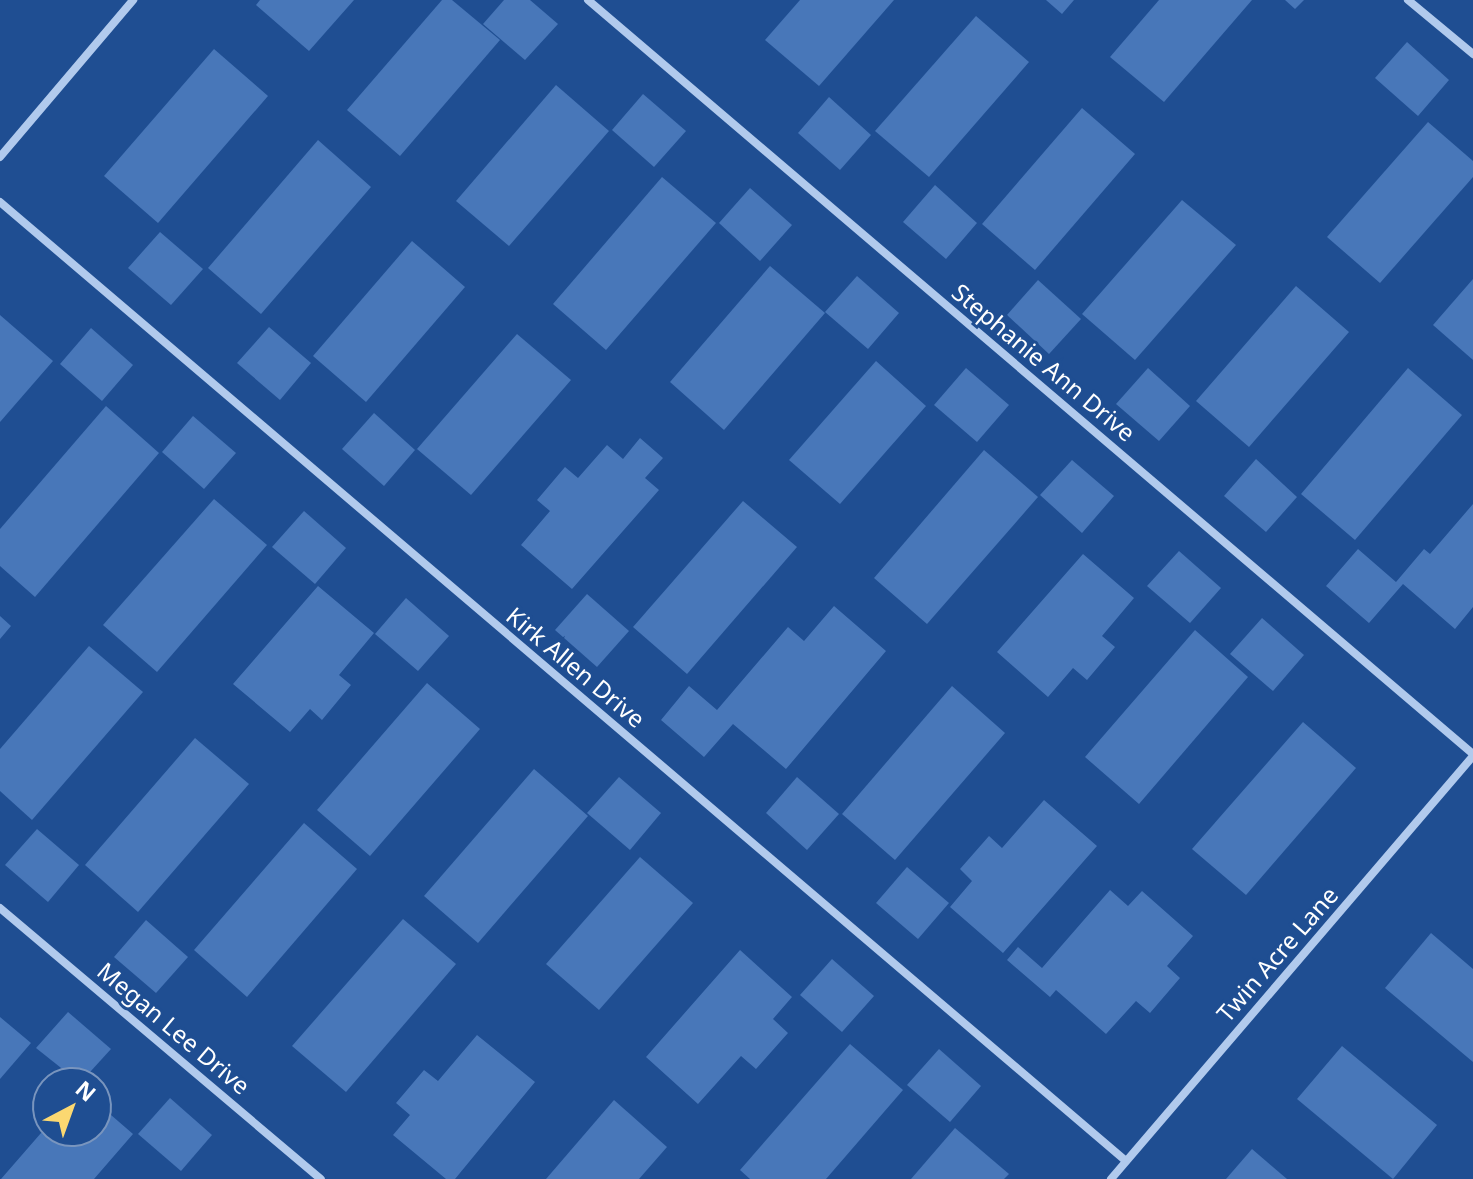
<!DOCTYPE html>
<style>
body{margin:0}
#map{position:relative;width:1473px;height:1179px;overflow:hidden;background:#1f4e92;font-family:"Noto Sans",sans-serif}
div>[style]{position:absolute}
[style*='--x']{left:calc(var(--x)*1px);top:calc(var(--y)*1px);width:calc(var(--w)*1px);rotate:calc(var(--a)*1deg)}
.building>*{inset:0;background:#4877b9}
.street>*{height:8px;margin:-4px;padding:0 4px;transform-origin:4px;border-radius:4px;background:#b1caed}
span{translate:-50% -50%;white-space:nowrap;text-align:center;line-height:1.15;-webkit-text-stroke:6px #1f4e92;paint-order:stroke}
.street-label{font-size:24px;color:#fff}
.north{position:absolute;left:32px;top:1067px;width:80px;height:80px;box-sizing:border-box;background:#1f4e92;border:2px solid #7995be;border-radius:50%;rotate:41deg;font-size:22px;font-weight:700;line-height:32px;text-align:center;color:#fff}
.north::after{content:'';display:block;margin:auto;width:28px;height:36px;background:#fbd871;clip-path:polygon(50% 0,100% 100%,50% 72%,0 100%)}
</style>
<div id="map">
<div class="building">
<i style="clip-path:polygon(260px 0,354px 0,309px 51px,256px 5px)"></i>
<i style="clip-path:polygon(442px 0,452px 0,500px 40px,400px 156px,347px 110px)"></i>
<i style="clip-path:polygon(504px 0,530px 0,558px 24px,525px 60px,483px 24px)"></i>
<i style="clip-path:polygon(800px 0,894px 0,819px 86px,765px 40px)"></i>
<i style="clip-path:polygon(1046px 0,1074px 0,1062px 14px)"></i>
<i style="clip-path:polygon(1159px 0,1252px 0,1164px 102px,1110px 57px)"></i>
<i style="clip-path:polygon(1285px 0,1304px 0,1295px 9px)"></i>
<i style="clip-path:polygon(976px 16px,1029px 62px,929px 177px,875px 131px)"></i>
<i style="clip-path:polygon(1407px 42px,1449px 80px,1418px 116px,1375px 78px)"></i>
<i style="clip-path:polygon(214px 49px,268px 96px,158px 223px,104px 176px)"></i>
<i style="clip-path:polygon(556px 85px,609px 131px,509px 246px,456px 201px)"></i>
<i style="clip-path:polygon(643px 94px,686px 131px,654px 167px,612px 130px)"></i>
<i style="clip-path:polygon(829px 97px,871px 135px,840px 170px,798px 133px)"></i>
<i style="clip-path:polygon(1082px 108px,1135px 154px,1035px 270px,982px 224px)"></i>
<i style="clip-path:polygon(1428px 122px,1473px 161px,1473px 177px,1380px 283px,1327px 237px)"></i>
<i style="clip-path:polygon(318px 140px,371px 187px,261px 314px,208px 268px)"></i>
<i style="clip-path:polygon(662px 177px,716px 223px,606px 350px,553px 304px)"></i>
<i style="clip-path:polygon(935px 185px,977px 223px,946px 259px,903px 222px)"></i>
<i style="clip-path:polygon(750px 188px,792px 225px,760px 261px,719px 223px)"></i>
<i style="clip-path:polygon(1182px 200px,1236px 245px,1135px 360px,1082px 314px)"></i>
<i style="clip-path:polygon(160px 232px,203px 269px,171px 305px,128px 268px)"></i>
<i style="clip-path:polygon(412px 241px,465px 287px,366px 402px,313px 356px)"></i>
<i style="clip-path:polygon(770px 266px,825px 313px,724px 430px,670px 382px)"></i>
<i style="clip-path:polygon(857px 276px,899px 313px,868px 349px,825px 312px)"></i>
<i style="clip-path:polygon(1473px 279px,1473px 360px,1433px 325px)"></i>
<i style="clip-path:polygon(1038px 280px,1081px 319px,1049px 354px,1007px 315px)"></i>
<i style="clip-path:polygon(1296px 286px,1349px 332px,1249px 447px,1196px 401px)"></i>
<i style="clip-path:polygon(0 315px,53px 361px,0 422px)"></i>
<i style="clip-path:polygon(269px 327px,311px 363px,280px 400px,237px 363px)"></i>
<i style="clip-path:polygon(91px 328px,133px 365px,102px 401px,60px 364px)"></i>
<i style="clip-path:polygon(517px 334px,571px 380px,471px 495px,417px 449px)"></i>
<i style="clip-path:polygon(876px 361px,926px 406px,840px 504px,789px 460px)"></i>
<i style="clip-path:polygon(966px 368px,1009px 405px,977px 442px,934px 405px)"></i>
<i style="clip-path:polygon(1148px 368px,1190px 406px,1159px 441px,1116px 404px)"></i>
<i style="clip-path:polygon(1408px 368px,1462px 415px,1355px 540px,1301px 494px)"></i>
<i style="clip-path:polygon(106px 406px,159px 453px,35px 597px,0 566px,0 529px)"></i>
<i style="clip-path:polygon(374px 413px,415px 450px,384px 486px,342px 449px)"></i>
<i style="clip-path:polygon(193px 416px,236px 453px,204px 489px,162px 452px)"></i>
<i style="clip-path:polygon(640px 438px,663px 458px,645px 478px,659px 490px,572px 589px,521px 545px,550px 511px,537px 500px,565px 467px,578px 478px,607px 445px,623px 459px)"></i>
<i style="clip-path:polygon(984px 450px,1038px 497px,927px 624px,874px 578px)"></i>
<i style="clip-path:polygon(1256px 459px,1297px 497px,1266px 532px,1224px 496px)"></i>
<i style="clip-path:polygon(1072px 460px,1114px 496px,1082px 533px,1040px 495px)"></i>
<i style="clip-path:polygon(214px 499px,267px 545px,157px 672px,103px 625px)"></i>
<i style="clip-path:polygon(743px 501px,797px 547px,687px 674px,633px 627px)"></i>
<i style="clip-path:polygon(1473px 504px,1473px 607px,1455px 629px,1403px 584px,1369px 623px,1326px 586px,1358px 549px,1396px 582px,1424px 549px,1430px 554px)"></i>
<i style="clip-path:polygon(304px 511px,346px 548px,315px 584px,272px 547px)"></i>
<i style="clip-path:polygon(1179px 551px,1221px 588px,1190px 623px,1147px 586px)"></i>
<i style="clip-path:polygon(1083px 554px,1134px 598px,1102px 636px,1115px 647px,1087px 680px,1073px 668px,1048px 697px,997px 652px)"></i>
<i style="clip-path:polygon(318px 586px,374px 633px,339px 675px,351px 685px,322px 720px,310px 709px,290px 732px,233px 684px)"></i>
<i style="clip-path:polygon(587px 594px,629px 631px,597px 667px,555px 630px)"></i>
<i style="clip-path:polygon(406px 598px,449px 636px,418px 671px,375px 634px)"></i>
<i style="clip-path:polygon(834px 606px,886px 651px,786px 769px,733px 724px,704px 757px,661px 720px,689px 686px,717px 710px,788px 627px,804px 641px)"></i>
<i style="clip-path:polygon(0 616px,11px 626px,0 639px)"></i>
<i style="clip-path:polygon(1262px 618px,1304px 655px,1273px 691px,1230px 654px)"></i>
<i style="clip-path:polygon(1195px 630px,1248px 677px,1139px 804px,1085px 757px)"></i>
<i style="clip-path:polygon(89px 646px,143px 692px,32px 820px,0 791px,0 749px)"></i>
<i style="clip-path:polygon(427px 683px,480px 729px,370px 856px,317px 810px)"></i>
<i style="clip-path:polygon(952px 686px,1005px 733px,895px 860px,842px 814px)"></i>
<i style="clip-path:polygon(1303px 722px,1356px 768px,1246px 895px,1192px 849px)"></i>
<i style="clip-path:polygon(195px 738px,249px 784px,138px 912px,85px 865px)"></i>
<i style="clip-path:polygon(534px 769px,588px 816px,478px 943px,424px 896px)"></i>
<i style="clip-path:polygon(619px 777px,661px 813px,630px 850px,587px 813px)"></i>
<i style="clip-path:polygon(797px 777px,839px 814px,807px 850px,766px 813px)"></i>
<i style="clip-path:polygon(1044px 800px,1097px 846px,1003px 953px,950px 907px,972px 881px,960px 869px,989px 836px,1002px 848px)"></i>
<i style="clip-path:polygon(304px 823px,357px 869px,247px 997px,194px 950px)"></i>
<i style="clip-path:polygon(37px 829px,79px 865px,48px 902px,5px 865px)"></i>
<i style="clip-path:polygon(640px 857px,693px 903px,599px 1010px,546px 964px)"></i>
<i style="clip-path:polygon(907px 867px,949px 903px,918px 939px,876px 903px)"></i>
<i style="clip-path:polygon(1110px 890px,1128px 906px,1142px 891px,1193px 936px,1167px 966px,1180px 978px,1150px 1013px,1136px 1001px,1106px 1034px,1056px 990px,1050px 997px,1007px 960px,1018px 947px,1042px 968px)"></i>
<i style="clip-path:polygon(403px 919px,456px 964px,346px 1092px,292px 1046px)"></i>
<i style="clip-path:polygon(146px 920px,188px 957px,156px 993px,114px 957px)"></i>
<i style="clip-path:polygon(1431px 933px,1473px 969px,1473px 1062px,1385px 988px)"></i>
<i style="clip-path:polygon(740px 950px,792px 997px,773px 1019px,788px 1033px,756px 1069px,741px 1056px,698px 1104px,646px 1057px)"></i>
<i style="clip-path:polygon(832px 959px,874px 996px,842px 1032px,800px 995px)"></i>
<i style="clip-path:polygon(68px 1012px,111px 1049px,80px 1083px,36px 1048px)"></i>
<i style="clip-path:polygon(0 1017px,31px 1043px,0 1079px)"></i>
<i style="clip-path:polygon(477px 1035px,535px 1082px,455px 1179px,446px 1179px,393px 1135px,410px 1115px,396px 1103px,424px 1070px,438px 1081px)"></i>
<i style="clip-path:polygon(850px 1044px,903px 1090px,826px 1179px,750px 1179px,740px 1170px)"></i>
<i style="clip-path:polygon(1342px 1046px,1437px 1125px,1393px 1179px,1297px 1099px)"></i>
<i style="clip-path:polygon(939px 1049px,981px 1086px,950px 1122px,907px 1085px)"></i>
<i style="clip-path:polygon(170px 1098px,212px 1135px,181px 1171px,138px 1134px)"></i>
<i style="clip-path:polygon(614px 1100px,667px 1147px,639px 1179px,546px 1179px)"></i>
<i style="clip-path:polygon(96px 1102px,133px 1134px,94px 1179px,1px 1179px,48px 1125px,48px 1131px,96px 1131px)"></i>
<i style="clip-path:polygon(955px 1128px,1009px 1174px,1004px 1179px,911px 1179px)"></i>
<i style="clip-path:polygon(1252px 1149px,1287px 1179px,1226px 1179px)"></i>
</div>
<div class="street">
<i style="--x:588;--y:0;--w:1163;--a:40.43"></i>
<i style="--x:1408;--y:0;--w:85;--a:39.7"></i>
<i style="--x:0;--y:157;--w:206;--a:-49.7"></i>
<i style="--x:0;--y:202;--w:1479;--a:40.42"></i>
<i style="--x:0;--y:908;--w:420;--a:40.2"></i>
<i style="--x:1111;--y:1179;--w:557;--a:-49.44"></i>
</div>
<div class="street-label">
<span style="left:1044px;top:362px;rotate:40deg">Stephanie Ann Drive</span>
<span style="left:576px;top:667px;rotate:40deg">Kirk Allen Drive</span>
<span style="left:1277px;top:954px;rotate:-49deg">Twin Acre Lane</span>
<span style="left:174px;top:1028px;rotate:40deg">Megan Lee Drive</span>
</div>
<div class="north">N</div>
</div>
